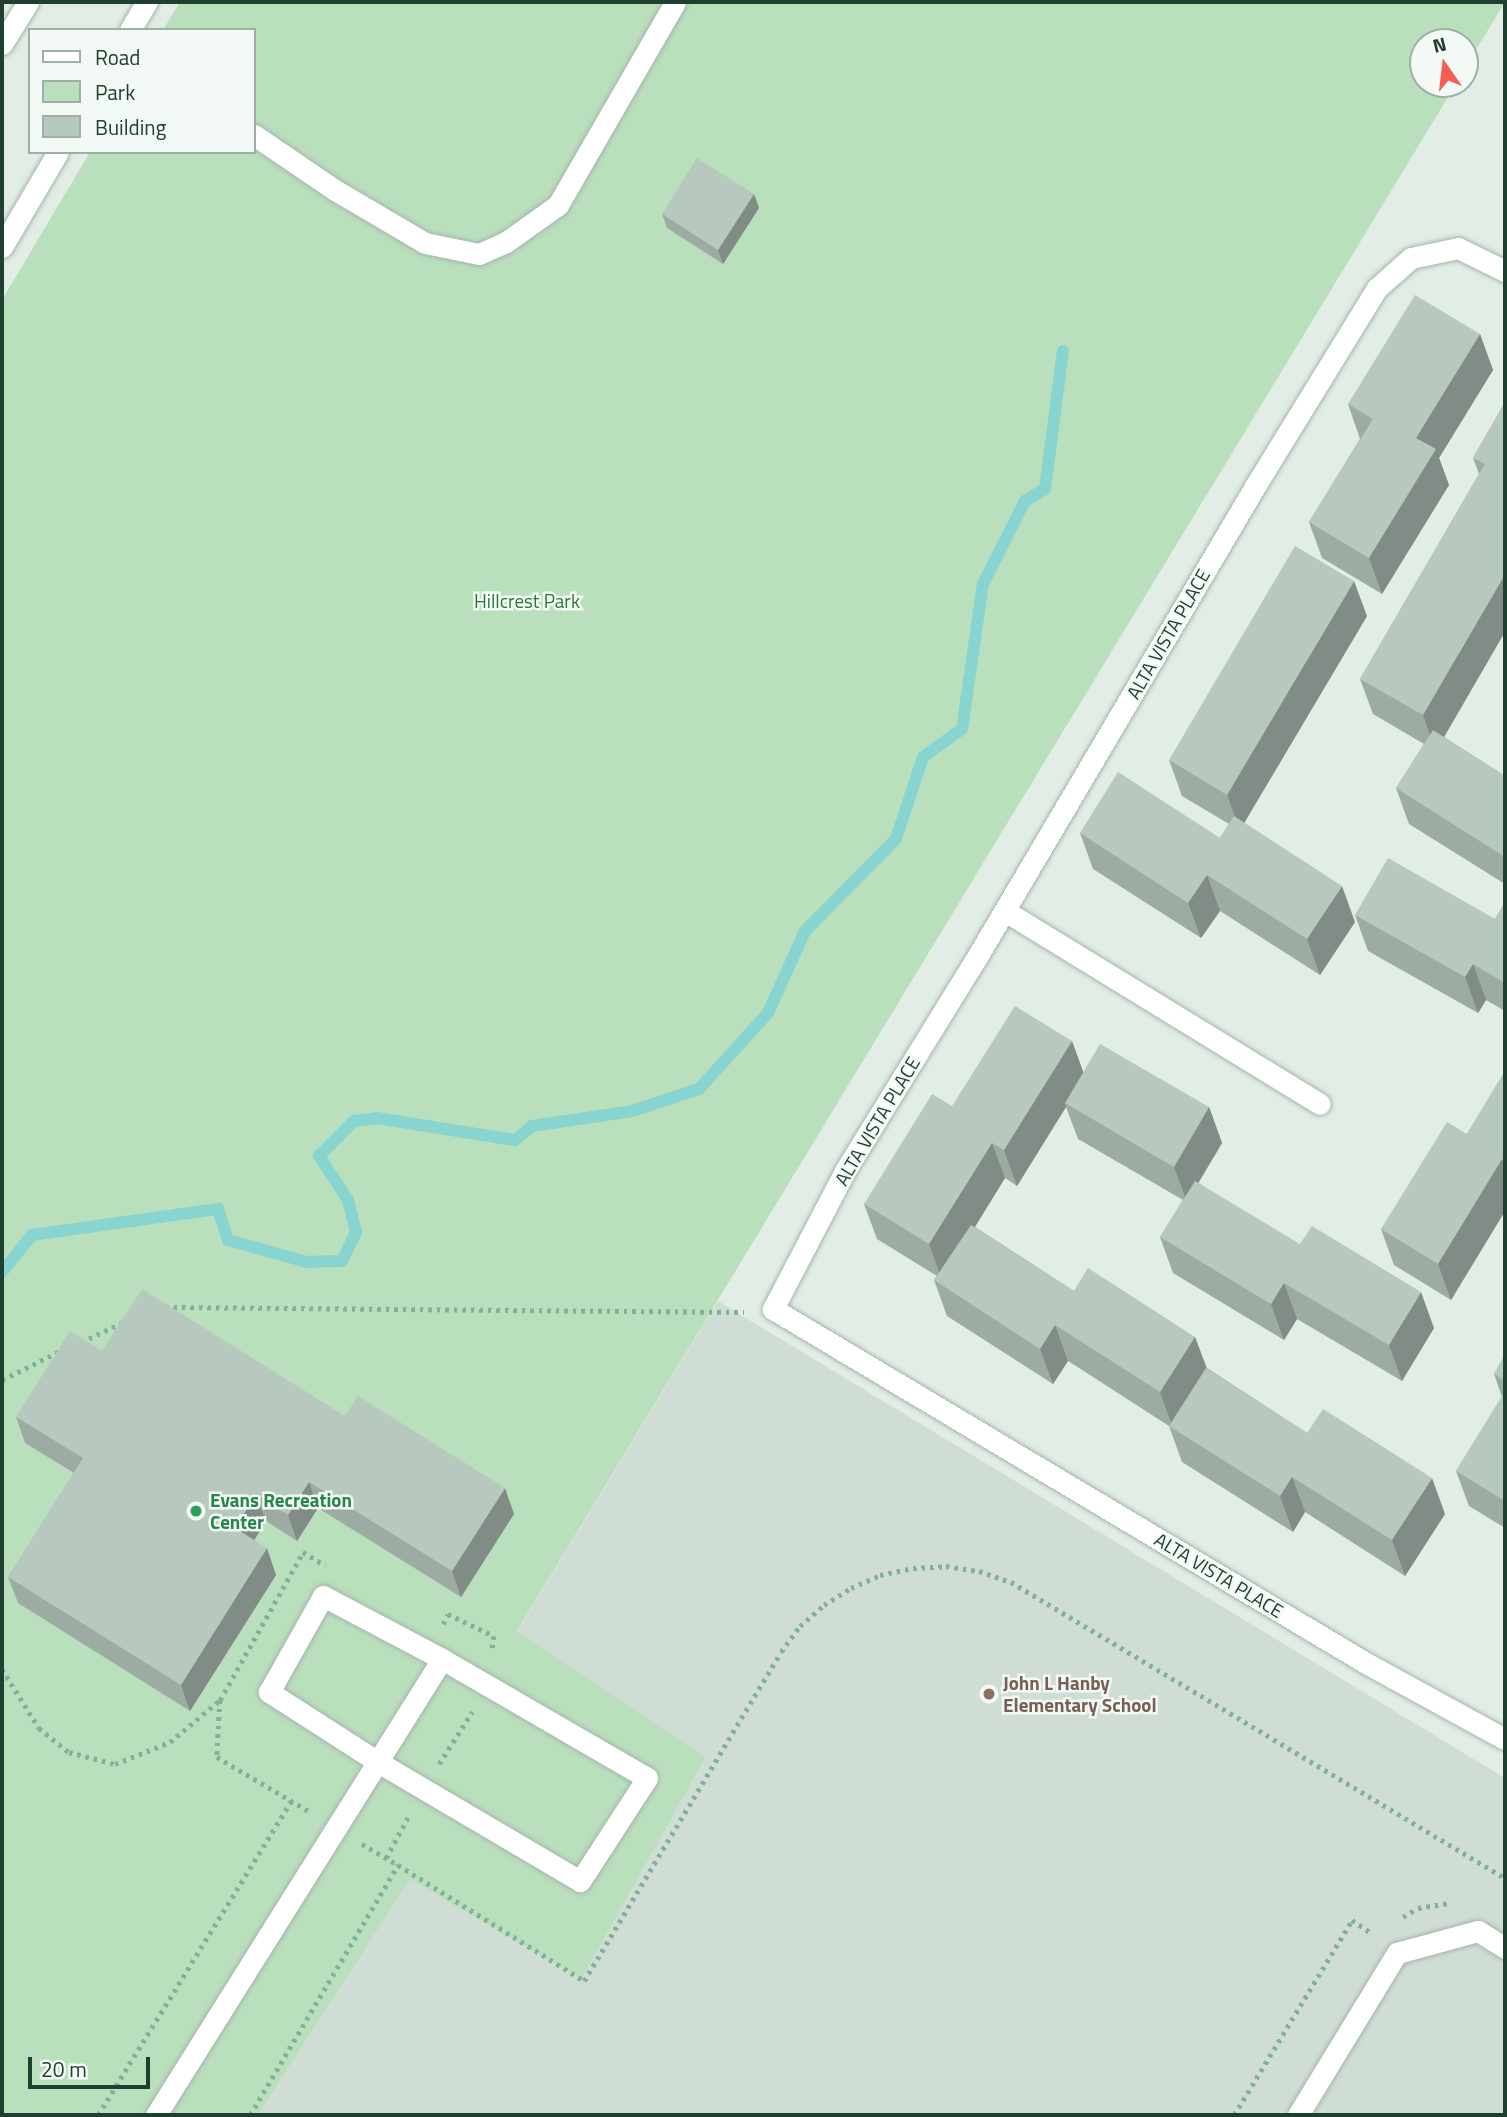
<!DOCTYPE html>
<style>
body{margin:0}
#map{position:relative;width:1507px;height:2117px;overflow:hidden;background:#e2ede6;font-family:"Titillium Web",sans-serif}
div>[style]{position:absolute}
[style*='--x']{left:calc(var(--x)*1px);top:calc(var(--y)*1px);width:calc(var(--w)*1px);rotate:calc(var(--a)*1deg)}
.built>*{inset:0;background:#d0ddd4}
.green>*{inset:0;background:#badfbc}
.stream>*{height:12px;margin:-6px;padding:0 6px;transform-origin:6px;border-radius:6px;background:#88d4d0}
.path>*{height:4.5px;margin-top:-2.25px;transform-origin:0;background:repeating-linear-gradient(90deg,#81b299 0 3.5px,transparent 0 8.5px)}
.roads{filter:drop-shadow(0 0 2px #a4b5ac) drop-shadow(0 0 2px #a4b5ac)}
.minor>*{height:21px;margin:-10.5px;padding:0 10.5px;transform-origin:10.5px;border-radius:10.5px;background:#fff}
.wall>*{inset:0;background:#9daca3}
.shaded-wall>*{inset:0;background:#808c85}
.building>*{inset:0;background:#b7c8be}
.dots>*{width:19px;height:19px;translate:-50% -50%;box-sizing:border-box;border:4px solid #f3f9f5;border-radius:50%}
span{translate:-50% -50%;white-space:nowrap;text-align:center;line-height:1.15;-webkit-text-stroke:5px #f3f9f5;paint-order:stroke}
.park-label{font-size:19px;color:#297838}
.street-label{font-size:19px;color:#213f31}
.leisure-label{font-size:19px;color:#27864d;font-weight:700}
.left{translate:0 -50%;text-align:left}
.education-label{font-size:19px;color:#785e54;font-weight:700}
.frame{position:absolute;inset:0;border:4px solid #213f31;pointer-events:none}
.legend{position:absolute;left:28px;top:28px;width:228px;height:126px;box-sizing:border-box;background:#f3f9f5;border:2px solid #9fafa7;margin:0;padding:9px 12px;list-style:none;font-size:21px;color:#213f31}
.legend li{display:flex;align-items:center;gap:14px;height:35px}
.legend b{width:35px;border:2px solid #9fafa7}
.north{position:absolute;left:1409px;top:28px;width:70px;height:70px;box-sizing:border-box;background:#f3f9f5;border:2px solid #9fafa7;border-radius:50%;rotate:346deg;font-size:19px;font-weight:700;line-height:28px;text-align:center;color:#213f31}
.north::after{content:'';display:block;margin:auto;width:24px;height:32px;background:#f85c55;clip-path:polygon(50% 0,100% 100%,50% 72%,0 100%)}
.scale{position:absolute;left:28px;top:2057px;width:122px;height:32px;box-sizing:border-box;border:4px solid #213f31;border-top:0;padding-left:9px;font-size:21px;line-height:24px;white-space:nowrap;color:#213f31;-webkit-text-stroke:5px #f3f9f5;paint-order:stroke}
</style>
<div id="map">
<div class="built">
<i style="clip-path:polygon(718px 1301px,1505px 1778px,1505px 2115px,258px 2115px,410px 1878px,581px 1978px,706px 1757px,517px 1632px)"></i>
</div>
<div class="green">
<i style="clip-path:polygon(180px 2px,1505px 2px,1465px 68px,1465px 42px,1423px 42px,1423px 84px,1456px 84px,517px 1631px,706px 1757px,581px 1979px,410px 1879px,258px 2115px,2px 2115px,2px 300px,90px 152px,254px 152px,254px 30px,163px 30px)"></i>
</div>
<div class="stream">
<i style="--x:2;--y:1272;--w:48;--a:-51"></i>
<i style="--x:32;--y:1235;--w:188;--a:-8"></i>
<i style="--x:218;--y:1209;--w:33;--a:72"></i>
<i style="--x:228;--y:1240;--w:82;--a:15.6"></i>
<i style="--x:307;--y:1262;--w:35;--a:-2"></i>
<i style="--x:342;--y:1261;--w:32;--a:-64"></i>
<i style="--x:356;--y:1232;--w:33;--a:-104"></i>
<i style="--x:348;--y:1200;--w:53;--a:-123.4"></i>
<i style="--x:319;--y:1156;--w:49;--a:-45"></i>
<i style="--x:354;--y:1121;--w:23;--a:-7"></i>
<i style="--x:377;--y:1118;--w:140;--a:9.1"></i>
<i style="--x:515;--y:1140;--w:22;--a:-39"></i>
<i style="--x:532;--y:1126;--w:101;--a:-8.5"></i>
<i style="--x:632;--y:1111;--w:71;--a:-18.2"></i>
<i style="--x:699;--y:1089;--w:103;--a:-47.8"></i>
<i style="--x:768;--y:1013;--w:90;--a:-65.7"></i>
<i style="--x:805;--y:931;--w:129;--a:-45.3"></i>
<i style="--x:896;--y:839;--w:86;--a:-71.8"></i>
<i style="--x:923;--y:757;--w:48;--a:-35.7"></i>
<i style="--x:962;--y:729;--w:147;--a:-81.8"></i>
<i style="--x:983;--y:584;--w:93;--a:-63.2"></i>
<i style="--x:1025;--y:501;--w:23;--a:-31"></i>
<i style="--x:1045;--y:489;--w:139;--a:-82.6"></i>
</div>
<div class="path">
<i style="--x:165;--y:1307;--w:579;--a:0.49"></i>
<i style="--x:81;--y:1342;--w:47;--a:-24.9"></i>
<i style="--x:2;--y:1380;--w:65;--a:-26.6"></i>
<i style="--x:443;--y:1624;--w:11;--a:-63"></i>
<i style="--x:448;--y:1614;--w:51;--a:25.6"></i>
<i style="--x:494;--y:1636;--w:17;--a:97"></i>
<i style="--x:2;--y:1669;--w:70;--a:57.9"></i>
<i style="--x:39;--y:1728;--w:38;--a:39"></i>
<i style="--x:69;--y:1752;--w:48;--a:14.6"></i>
<i style="--x:115;--y:1764;--w:59;--a:-21.8"></i>
<i style="--x:170;--y:1742;--w:65;--a:-40"></i>
<i style="--x:220;--y:1700;--w:57;--a:93"></i>
<i style="--x:217;--y:1757;--w:108;--a:30.6"></i>
<i style="--x:220;--y:1700;--w:170;--a:-60.7"></i>
<i style="--x:303;--y:1552;--w:26;--a:31"></i>
<i style="--x:439;--y:1764;--w:62;--a:-57.6"></i>
<i style="--x:362;--y:1844;--w:42;--a:30.3"></i>
<i style="--x:386;--y:1858;--w:47;--a:-61.8"></i>
<i style="--x:1403;--y:1917;--w:17;--a:-31"></i>
<i style="--x:1418;--y:1908;--w:33;--a:-9"></i>
<i style="--x:98;--y:2115;--w:369;--a:-58.4"></i>
<i style="--x:250;--y:2115;--w:291;--a:-59.4"></i>
<i style="--x:398;--y:1865;--w:219;--a:31.9"></i>
<i style="--x:584;--y:1981;--w:383;--a:-59.1"></i>
<i style="--x:781;--y:1652;--w:32;--a:-54"></i>
<i style="--x:800;--y:1626;--w:32;--a:-41"></i>
<i style="--x:824;--y:1605;--w:32;--a:-32"></i>
<i style="--x:851;--y:1588;--w:32;--a:-24"></i>
<i style="--x:880;--y:1575;--w:34;--a:-12"></i>
<i style="--x:913;--y:1568;--w:33;--a:-3"></i>
<i style="--x:946;--y:1566;--w:33;--a:9"></i>
<i style="--x:979;--y:1571;--w:34;--a:19"></i>
<i style="--x:1011;--y:1582;--w:576;--a:30.93"></i>
<i style="--x:1234;--y:2115;--w:228;--a:-58.8"></i>
<i style="--x:1352;--y:1920;--w:25;--a:34"></i>
</div>
<div class="roads">
<div class="minor">
<i style="--x:130;--y:30;--w:33;--a:-59"></i>
<i style="--x:2;--y:44;--w:49;--a:-58.2"></i>
<i style="--x:254;--y:135;--w:98;--a:34.2"></i>
<i style="--x:335;--y:190;--w:104;--a:30.5"></i>
<i style="--x:425;--y:243;--w:55;--a:11.5"></i>
<i style="--x:479;--y:254;--w:30;--a:-24"></i>
<i style="--x:506;--y:242;--w:64;--a:-35.4"></i>
<i style="--x:558;--y:205;--w:234;--a:-60"></i>
<i style="--x:2;--y:247;--w:110;--a:-59.5"></i>
<i style="--x:1505;--y:271;--w:52;--a:-153.9"></i>
<i style="--x:1458;--y:248;--w:48;--a:168"></i>
<i style="--x:1411;--y:258;--w:45;--a:138.6"></i>
<i style="--x:1377;--y:288;--w:229;--a:121.6"></i>
<i style="--x:1257;--y:483;--w:551;--a:120.57"></i>
<i style="--x:977;--y:957;--w:251;--a:121.7"></i>
<i style="--x:845;--y:1171;--w:156;--a:117.6"></i>
<i style="--x:773;--y:1309;--w:691;--a:30.84"></i>
<i style="--x:1366;--y:1663;--w:158;--a:28.7"></i>
<i style="--x:1005;--y:911;--w:369;--a:31.5"></i>
<i style="--x:323;--y:1596;--w:135;--a:27.9"></i>
<i style="--x:442;--y:1659;--w:237;--a:30.1"></i>
<i style="--x:647;--y:1778;--w:123;--a:123"></i>
<i style="--x:580;--y:1881;--w:234;--a:-149.5"></i>
<i style="--x:378;--y:1762;--w:130;--a:-147.3"></i>
<i style="--x:269;--y:1692;--w:110;--a:-60.6"></i>
<i style="--x:156;--y:2115;--w:538;--a:-57.9"></i>
<i style="--x:1298;--y:2115;--w:190;--a:-58.6"></i>
<i style="--x:1397;--y:1953;--w:84;--a:-15.2"></i>
<i style="--x:1478;--y:1931;--w:32;--a:32"></i>
</div>
</div>
<div class="wall">
<i style="clip-path:polygon(754px 194px,759px 208px,723px 264px,667px 228px,662px 214px)"></i>
<i style="clip-path:polygon(1480px 334px,1493px 370px,1439px 458px,1449px 485px,1382px 594px,1322px 558px,1309px 522px,1360px 439px,1348px 404px)"></i>
<i style="clip-path:polygon(1505px 402px,1444px 737px,1505px 776px,1505px 884px,1409px 824px,1396px 788px,1424px 744px,1373px 714px,1360px 679px,1479px 474px,1473px 458px)"></i>
<i style="clip-path:polygon(1367px 616px,1244px 823px,1355px 922px,1320px 975px,1220px 911px,1201px 938px,1093px 869px,1080px 833px,1220px 838px,1229px 824px,1182px 796px,1169px 760px)"></i>
<i style="clip-path:polygon(1505px 902px,1505px 1011px,1486px 1000px,1478px 1013px,1368px 951px,1355px 915px,1495px 919px)"></i>
<i style="clip-path:polygon(1072px 1041px,1083px 1072px,1209px 1107px,1222px 1143px,1198px 1183px,1434px 1328px,1402px 1381px,1297px 1319px,1284px 1340px,1173px 1273px,1160px 1237px,1183px 1200px,1078px 1139px,1066px 1107px,1017px 1186px,1005px 1178px,975px 1227px,1074px 1291px,1195px 1337px,1207px 1368px,1307px 1433px,1445px 1514px,1405px 1576px,1305px 1512px,1293px 1532px,1182px 1462px,1169px 1426px,1068px 1361px,1053px 1384px,947px 1316px,934px 1280px,937px 1276px,877px 1239px,864px 1204px,952px 1106px)"></i>
<i style="clip-path:polygon(1505px 1071px,1505px 1211px,1451px 1300px,1394px 1265px,1381px 1229px,1467px 1134px)"></i>
<i style="clip-path:polygon(102px 1351px,345px 1416px,514px 1514px,461px 1597px,318px 1508px,297px 1541px,266px 1521px,254px 1540px,276px 1575px,190px 1711px,18px 1603px,8px 1577px,74px 1473px,25px 1443px,16px 1417px)"></i>
<i style="clip-path:polygon(1505px 1355px,1505px 1528px,1469px 1506px,1456px 1471px,1502px 1397px,1494px 1374px)"></i>
</div>
<div class="shaded-wall">
<i style="clip-path:polygon(754px 194px,759px 208px,723px 264px,718px 250px)"></i>
<i style="clip-path:polygon(1480px 334px,1493px 370px,1439px 458px,1449px 485px,1382px 594px,1369px 558px,1416px 438px)"></i>
<i style="clip-path:polygon(1505px 574px,1505px 632px,1436px 751px,1423px 715px)"></i>
<i style="clip-path:polygon(1354px 581px,1367px 616px,1240px 830px,1227px 795px)"></i>
<i style="clip-path:polygon(1207px 875px,1220px 911px,1201px 938px,1188px 903px)"></i>
<i style="clip-path:polygon(1342px 886px,1355px 922px,1320px 975px,1307px 939px)"></i>
<i style="clip-path:polygon(1473px 964px,1486px 1000px,1478px 1013px,1465px 977px)"></i>
<i style="clip-path:polygon(1072px 1041px,1085px 1077px,1065px 1103px,1066px 1107px,1017px 1186px,1004px 1150px)"></i>
<i style="clip-path:polygon(1209px 1107px,1222px 1143px,1187px 1202px,1174px 1167px)"></i>
<i style="clip-path:polygon(992px 1143px,1005px 1178px,942px 1280px,929px 1244px)"></i>
<i style="clip-path:polygon(1502px 1159px,1505px 1167px,1505px 1211px,1451px 1300px,1438px 1264px)"></i>
<i style="clip-path:polygon(1284px 1283px,1297px 1319px,1284px 1340px,1271px 1304px)"></i>
<i style="clip-path:polygon(1421px 1292px,1434px 1328px,1402px 1381px,1389px 1345px)"></i>
<i style="clip-path:polygon(1055px 1325px,1068px 1361px,1053px 1384px,1040px 1349px)"></i>
<i style="clip-path:polygon(1195px 1337px,1208px 1373px,1173px 1428px,1160px 1392px)"></i>
<i style="clip-path:polygon(1292px 1477px,1305px 1512px,1293px 1532px,1280px 1496px)"></i>
<i style="clip-path:polygon(1432px 1478px,1445px 1514px,1405px 1576px,1392px 1540px)"></i>
<i style="clip-path:polygon(309px 1482px,318px 1508px,297px 1541px,288px 1515px)"></i>
<i style="clip-path:polygon(505px 1488px,514px 1514px,461px 1597px,452px 1571px)"></i>
<i style="clip-path:polygon(256px 1495px,266px 1521px,245px 1555px,235px 1528px)"></i>
<i style="clip-path:polygon(267px 1548px,276px 1575px,190px 1711px,181px 1685px)"></i>
</div>
<div class="building">
<i style="clip-path:polygon(697px 158px,754px 194px,718px 250px,662px 214px)"></i>
<i style="clip-path:polygon(1415px 295px,1480px 334px,1416px 438px,1436px 449px,1369px 558px,1309px 522px,1373px 419px,1348px 404px)"></i>
<i style="clip-path:polygon(1505px 402px,1505px 574px,1423px 715px,1360px 679px,1485px 464px,1473px 458px)"></i>
<i style="clip-path:polygon(1295px 546px,1354px 581px,1227px 795px,1169px 760px)"></i>
<i style="clip-path:polygon(1433px 730px,1505px 776px,1505px 857px,1396px 788px)"></i>
<i style="clip-path:polygon(1118px 772px,1220px 838px,1234px 816px,1342px 886px,1307px 939px,1207px 875px,1188px 903px,1080px 833px)"></i>
<i style="clip-path:polygon(1388px 858px,1495px 919px,1505px 902px,1505px 983px,1473px 964px,1465px 977px,1355px 915px)"></i>
<i style="clip-path:polygon(1015px 1006px,1072px 1041px,1004px 1150px,992px 1143px,929px 1244px,864px 1204px,932px 1094px,952px 1106px)"></i>
<i style="clip-path:polygon(1100px 1044px,1209px 1107px,1174px 1167px,1065px 1103px)"></i>
<i style="clip-path:polygon(1505px 1071px,1505px 1161px,1502px 1159px,1438px 1264px,1381px 1229px,1447px 1122px,1467px 1134px)"></i>
<i style="clip-path:polygon(1195px 1181px,1300px 1244px,1312px 1226px,1421px 1292px,1389px 1345px,1284px 1283px,1271px 1304px,1160px 1237px)"></i>
<i style="clip-path:polygon(971px 1225px,1074px 1291px,1088px 1268px,1195px 1337px,1160px 1392px,1055px 1325px,1040px 1349px,934px 1280px)"></i>
<i style="clip-path:polygon(142px 1289px,345px 1416px,358px 1396px,505px 1488px,452px 1571px,309px 1482px,288px 1515px,256px 1495px,235px 1528px,267px 1548px,181px 1685px,8px 1577px,83px 1458px,16px 1417px,70px 1331px,102px 1351px)"></i>
<i style="clip-path:polygon(1505px 1355px,1505px 1381px,1494px 1374px)"></i>
<i style="clip-path:polygon(1206px 1368px,1307px 1433px,1323px 1409px,1432px 1478px,1392px 1540px,1292px 1477px,1280px 1496px,1169px 1426px)"></i>
<i style="clip-path:polygon(1505px 1391px,1505px 1501px,1456px 1471px)"></i>
</div>
<div class="dots">
<i style="left:196px;top:1511px;background:#2e9e5b"></i>
<i style="left:989px;top:1694px;background:#8d6e63"></i>
</div>
<div class="park-label">
<span style="left:527px;top:601px">Hillcrest Park</span>
</div>
<div class="street-label">
<span style="left:1168px;top:634px;rotate:-60deg">ALTA VISTA PLACE</span>
<span style="left:877px;top:1121px;rotate:-59deg">ALTA VISTA PLACE</span>
<span style="left:1219px;top:1575px;rotate:31deg">ALTA VISTA PLACE</span>
</div>
<div class="leisure-label">
<span class="left" style="left:210px;top:1511px">Evans Recreation<br>Center</span>
</div>
<div class="education-label">
<span class="left" style="left:1003px;top:1694px">John L Hanby<br>Elementary School</span>
</div>
<div class="frame"></div>
<ul class="legend">
<li><b style="height:9px;background:#fff"></b>Road</li>
<li><b style="height:19px;background:#badfbc"></b>Park</li>
<li><b style="height:19px;background:#b7c8be"></b>Building</li>
</ul>
<div class="north">N</div>
<div class="scale">20 m</div>
</div>
